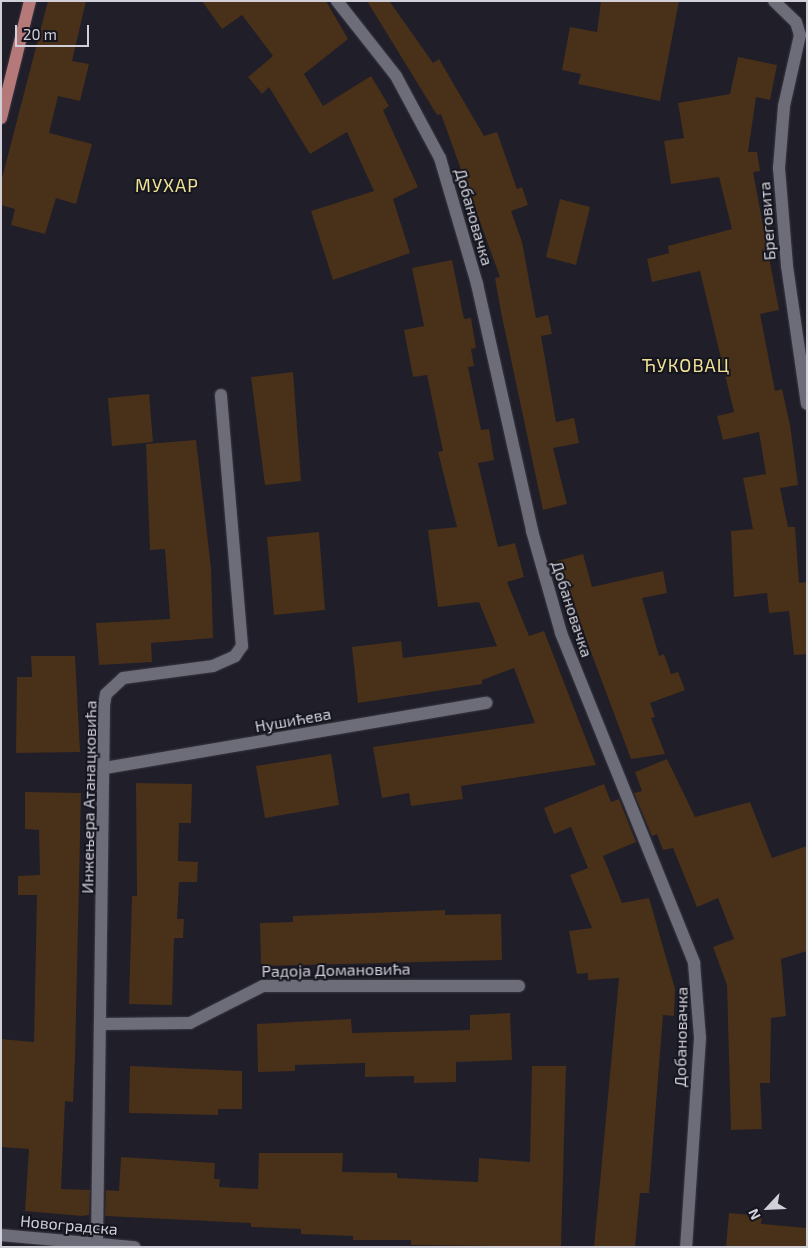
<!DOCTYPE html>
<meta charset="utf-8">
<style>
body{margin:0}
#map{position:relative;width:808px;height:1248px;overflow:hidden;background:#1f1e29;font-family:"Exo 2",sans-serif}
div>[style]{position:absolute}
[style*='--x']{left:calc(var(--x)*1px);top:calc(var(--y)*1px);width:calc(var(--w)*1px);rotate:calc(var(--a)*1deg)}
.building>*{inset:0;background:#493019}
.roads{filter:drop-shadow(0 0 1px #393841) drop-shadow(0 0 1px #393841)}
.minor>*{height:12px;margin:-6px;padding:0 6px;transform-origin:6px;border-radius:6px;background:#6d6c79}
.major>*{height:12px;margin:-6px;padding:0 6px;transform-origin:6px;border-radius:6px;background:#b67979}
span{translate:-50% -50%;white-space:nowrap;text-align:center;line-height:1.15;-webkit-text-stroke:4px #15151f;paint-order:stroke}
.street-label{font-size:16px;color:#d1d0d8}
.neighbourhood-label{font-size:18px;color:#f1e395;letter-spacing:1px}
.frame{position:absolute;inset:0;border:2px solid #d1d0d8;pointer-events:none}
.north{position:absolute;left:743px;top:1183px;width:50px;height:50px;-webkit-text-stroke:4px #15151f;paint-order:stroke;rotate:245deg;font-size:14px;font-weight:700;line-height:20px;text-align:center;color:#d1d0d8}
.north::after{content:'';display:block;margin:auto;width:18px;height:22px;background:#d1d0d8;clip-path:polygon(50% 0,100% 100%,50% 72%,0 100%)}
.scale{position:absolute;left:15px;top:25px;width:74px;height:22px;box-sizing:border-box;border:2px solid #d1d0d8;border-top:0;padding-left:6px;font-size:15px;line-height:18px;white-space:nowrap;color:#d1d0d8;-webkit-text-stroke:4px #15151f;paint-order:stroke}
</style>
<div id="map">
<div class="building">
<i style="clip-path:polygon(48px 1px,86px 1px,72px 61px,89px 64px,80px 101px,58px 96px,49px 133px,92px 144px,76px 204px,56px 198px,45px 234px,11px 225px,15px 209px,1px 205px,1px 182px)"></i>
<i style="clip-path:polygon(202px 1px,326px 1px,348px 39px,304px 74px,323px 106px,371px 76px,389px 106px,383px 110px,418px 187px,393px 199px,410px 253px,333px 280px,311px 211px,374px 191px,347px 132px,310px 154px,269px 87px,262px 94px,248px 77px,273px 56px,242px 15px,222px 29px)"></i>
<i style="clip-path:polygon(367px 1px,390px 2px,433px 63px,439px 59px,484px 136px,497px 132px,517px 189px,522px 187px,528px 205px,511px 211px,522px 242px,536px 318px,548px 315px,552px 334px,541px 336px,556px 422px,574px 418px,579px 443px,553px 448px,567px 504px,543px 510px,501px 312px,495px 278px,500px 277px,441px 114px,437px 115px)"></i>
<i style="clip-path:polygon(601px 1px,679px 1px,660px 101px,578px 84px,581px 74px,562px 70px,570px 27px,597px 32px)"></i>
<i style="clip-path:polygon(738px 57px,777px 65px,770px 100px,756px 97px,748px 152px,757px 152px,760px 171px,753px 172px,779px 310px,760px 314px,775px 391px,782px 389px,790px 425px,798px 485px,780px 488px,788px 527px,795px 527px,799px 583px,807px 582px,807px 654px,794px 655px,789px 611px,769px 613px,767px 593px,734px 597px,731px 531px,753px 529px,743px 478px,766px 474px,759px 432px,723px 440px,717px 416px,734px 412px,700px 271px,652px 282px,647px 259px,669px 253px,668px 246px,732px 229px,719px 177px,671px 184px,664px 141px,684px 138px,678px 103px,730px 94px)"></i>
<i style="clip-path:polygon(560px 199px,590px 207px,576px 265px,546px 257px)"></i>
<i style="clip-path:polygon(452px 260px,464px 319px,471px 318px,476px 348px,471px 349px,474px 366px,468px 367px,481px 430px,489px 429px,494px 460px,478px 463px,498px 547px,515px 543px,524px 577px,507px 582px,529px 636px,544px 631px,596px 765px,461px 786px,463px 799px,411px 806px,409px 793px,382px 798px,373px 747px,535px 723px,514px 668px,482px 680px,482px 684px,358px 703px,352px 647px,401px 641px,403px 658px,497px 646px,479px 602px,438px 607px,428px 530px,457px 527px,438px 452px,443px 451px,427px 375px,413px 377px,404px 330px,424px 326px,412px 268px)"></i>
<i style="clip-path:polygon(293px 372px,301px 481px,265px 485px,251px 377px)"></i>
<i style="clip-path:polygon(149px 394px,153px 442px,112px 446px,108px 398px)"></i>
<i style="clip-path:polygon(196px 440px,211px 568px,213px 638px,151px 643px,152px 662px,99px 665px,96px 623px,170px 619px,165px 549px,150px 550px,146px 444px)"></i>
<i style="clip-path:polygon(319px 532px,325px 610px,274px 615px,267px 537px)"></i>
<i style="clip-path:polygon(583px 554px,592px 587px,663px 571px,667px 593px,642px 598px,659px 656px,664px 654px,671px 674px,678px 672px,685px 690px,650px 703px,655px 717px,651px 718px,665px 754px,631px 759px,557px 561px)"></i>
<i style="clip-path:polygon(31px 656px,75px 656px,80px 752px,16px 753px,17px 677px,32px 677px)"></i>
<i style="clip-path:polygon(331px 754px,339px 805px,265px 818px,256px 766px)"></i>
<i style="clip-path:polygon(667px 759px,695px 817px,750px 802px,772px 858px,807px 846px,807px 951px,781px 959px,786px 1016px,771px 1018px,770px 1083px,760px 1083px,762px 1129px,731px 1130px,727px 985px,713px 947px,734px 939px,718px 898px,697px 907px,673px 848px,663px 850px,657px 834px,652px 836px,634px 793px,642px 791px,635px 772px)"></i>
<i style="clip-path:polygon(136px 783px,192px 784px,191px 823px,179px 823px,178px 861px,198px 862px,197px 882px,179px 882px,177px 919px,184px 919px,183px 938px,174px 938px,172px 1005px,129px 1004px,132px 896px,137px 896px)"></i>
<i style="clip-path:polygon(604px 784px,611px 802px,619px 799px,636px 842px,603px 856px,622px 903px,649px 898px,675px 989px,674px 1016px,663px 1015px,649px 1193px,640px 1193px,635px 1247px,594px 1247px,619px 978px,588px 980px,588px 973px,577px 974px,569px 931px,592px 928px,570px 875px,588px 868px,571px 827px,554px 834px,544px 808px)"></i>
<i style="clip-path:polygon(25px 792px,81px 793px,75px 1057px,73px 1102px,65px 1101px,61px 1189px,90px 1190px,89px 1215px,82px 1216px,25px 1211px,29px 1149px,1px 1147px,1px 1039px,34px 1042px,37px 895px,18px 895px,18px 876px,40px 875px,39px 830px,25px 829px)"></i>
<i style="clip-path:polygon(445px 910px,445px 915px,501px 914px,502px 960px,261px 966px,260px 923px,293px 922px,293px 916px)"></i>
<i style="clip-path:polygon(510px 1013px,512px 1060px,456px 1062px,456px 1082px,414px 1083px,414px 1076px,365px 1077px,365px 1063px,295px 1065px,295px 1071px,258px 1072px,257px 1024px,351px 1019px,352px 1033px,470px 1030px,470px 1015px)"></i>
<i style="clip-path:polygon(130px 1066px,242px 1071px,242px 1109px,218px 1109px,218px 1115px,129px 1113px)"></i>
<i style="clip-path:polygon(532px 1066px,566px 1066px,561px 1247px,411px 1245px,411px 1240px,353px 1240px,353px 1236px,301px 1234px,301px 1229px,251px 1227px,251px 1223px,105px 1216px,106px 1190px,119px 1191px,121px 1157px,215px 1163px,214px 1179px,220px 1179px,219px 1187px,258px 1189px,259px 1153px,343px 1153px,342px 1172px,397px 1173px,397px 1178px,478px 1182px,479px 1158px,530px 1162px)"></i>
<i style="clip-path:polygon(729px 1213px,762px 1216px,761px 1224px,807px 1228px,807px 1247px,726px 1247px)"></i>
</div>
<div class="roads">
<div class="minor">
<i style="--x:337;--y:1;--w:95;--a:51.8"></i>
<i style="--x:396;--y:76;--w:93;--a:61.8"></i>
<i style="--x:440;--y:158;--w:131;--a:73.6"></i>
<i style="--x:477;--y:284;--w:253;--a:77.4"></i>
<i style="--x:532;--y:531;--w:106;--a:74.1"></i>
<i style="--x:561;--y:633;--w:356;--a:68"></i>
<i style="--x:694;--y:963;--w:75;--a:85.4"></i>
<i style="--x:700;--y:1038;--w:209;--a:93.8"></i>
<i style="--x:774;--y:1;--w:30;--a:44"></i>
<i style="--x:796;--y:22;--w:14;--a:73"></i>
<i style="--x:800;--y:35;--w:73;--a:102.7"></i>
<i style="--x:784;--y:106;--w:62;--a:94.6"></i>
<i style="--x:779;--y:168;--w:98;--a:85.3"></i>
<i style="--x:787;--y:266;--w:139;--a:81.8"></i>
<i style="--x:105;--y:768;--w:387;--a:-9.7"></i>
<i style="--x:103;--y:1024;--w:87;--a:-0.7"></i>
<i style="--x:190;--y:1023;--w:82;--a:-26.9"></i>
<i style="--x:263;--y:986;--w:256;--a:0"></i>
<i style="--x:1;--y:1235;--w:134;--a:5.2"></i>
<i style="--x:97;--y:1243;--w:538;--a:-89.25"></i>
<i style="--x:104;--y:705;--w:11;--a:-80"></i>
<i style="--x:106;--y:694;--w:23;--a:-43"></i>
<i style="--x:123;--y:678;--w:91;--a:-7.6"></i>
<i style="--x:213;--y:666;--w:24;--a:-24"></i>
<i style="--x:235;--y:656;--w:12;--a:-55"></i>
<i style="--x:242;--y:646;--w:252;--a:-94.8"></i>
</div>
<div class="major">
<i style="--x:1;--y:118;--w:121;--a:-76.1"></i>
</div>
</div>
<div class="street-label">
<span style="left:474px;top:217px;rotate:74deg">Добановачка</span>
<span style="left:767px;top:221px;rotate:-94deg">Бреговита</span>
<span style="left:572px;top:609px;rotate:72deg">Добановачка</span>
<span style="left:293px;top:720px;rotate:-10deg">Нушићева</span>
<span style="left:89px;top:797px;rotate:-89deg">Инжењера Атанацковића</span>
<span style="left:336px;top:970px;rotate:-1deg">Радоја Домановића</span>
<span style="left:681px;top:1037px;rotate:-89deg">Добановачка</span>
<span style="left:69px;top:1225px;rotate:5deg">Новоградска</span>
</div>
<div class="neighbourhood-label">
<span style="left:167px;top:185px">МУХАР</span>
<span style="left:686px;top:365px">ЋУКОВАЦ</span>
</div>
<div class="frame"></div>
<div class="north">N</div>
<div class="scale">20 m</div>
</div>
